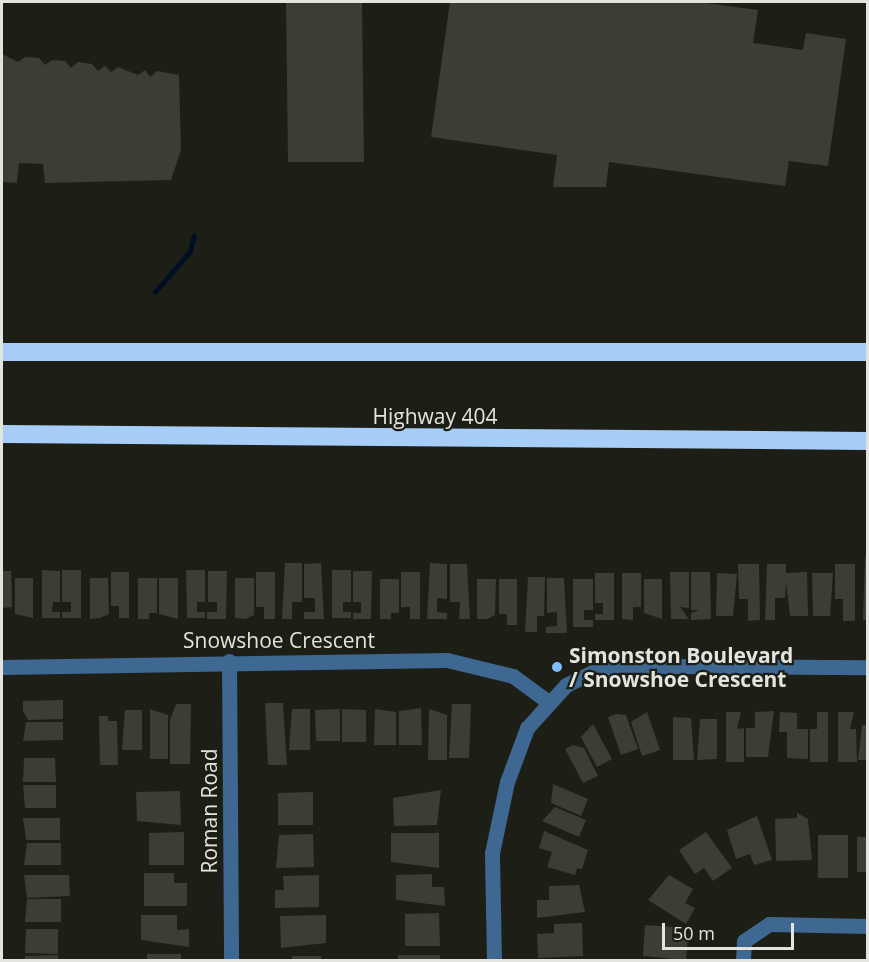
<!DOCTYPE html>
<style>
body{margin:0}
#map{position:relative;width:869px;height:962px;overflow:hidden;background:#1d1e16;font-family:"Open Sans",sans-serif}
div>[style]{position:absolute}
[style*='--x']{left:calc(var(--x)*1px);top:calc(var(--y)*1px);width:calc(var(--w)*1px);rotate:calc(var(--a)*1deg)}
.stream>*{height:5px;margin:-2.5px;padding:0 2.5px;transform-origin:2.5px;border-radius:2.5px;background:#000f24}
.building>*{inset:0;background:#3c3d35}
.minor>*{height:15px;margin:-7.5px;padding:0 7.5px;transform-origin:7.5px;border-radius:7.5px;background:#3e6792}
.highway>*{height:18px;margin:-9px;padding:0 9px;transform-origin:9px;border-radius:9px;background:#a7cef9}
.dots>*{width:16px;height:16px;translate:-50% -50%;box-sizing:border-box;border:3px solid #1d1e16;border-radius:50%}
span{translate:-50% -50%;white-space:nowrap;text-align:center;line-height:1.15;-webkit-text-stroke:4.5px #1d1e16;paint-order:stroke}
.street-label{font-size:21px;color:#e3e4de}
.poi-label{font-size:21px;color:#e3e4de;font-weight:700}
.left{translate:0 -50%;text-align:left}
.frame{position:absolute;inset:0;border:3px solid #e3e4de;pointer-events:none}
.scale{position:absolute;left:662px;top:923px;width:132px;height:27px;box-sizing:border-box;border:3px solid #e3e4de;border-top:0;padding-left:8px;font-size:18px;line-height:21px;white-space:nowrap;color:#e3e4de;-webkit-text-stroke:4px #1d1e16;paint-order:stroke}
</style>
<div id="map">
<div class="stream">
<i style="--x:155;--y:292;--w:54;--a:-49.5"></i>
<i style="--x:190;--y:251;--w:16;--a:-76"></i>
</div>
<div class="building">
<i style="clip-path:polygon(286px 2px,362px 2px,364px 162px,288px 162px)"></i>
<i style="clip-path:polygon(450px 2px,698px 2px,758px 10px,753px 43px,803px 50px,806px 33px,846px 39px,828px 166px,789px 161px,785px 186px,609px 162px,606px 187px,553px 187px,557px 155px,431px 137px)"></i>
<i style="clip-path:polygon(2px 54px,18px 62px,25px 57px,39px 58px,45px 65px,52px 60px,65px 61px,71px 68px,78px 62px,92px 64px,98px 71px,105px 66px,111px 72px,118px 67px,138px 75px,145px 70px,150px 77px,157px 71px,179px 75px,181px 150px,171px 180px,45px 183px,43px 164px,19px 163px,17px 183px,2px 182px)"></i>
<i style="clip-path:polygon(865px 557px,868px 557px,868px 620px,863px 620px)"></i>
<i style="clip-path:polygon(285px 563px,302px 563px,302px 602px,292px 602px,292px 619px,282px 619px)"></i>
<i style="clip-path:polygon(321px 563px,324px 619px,304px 619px,304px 612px,315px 612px,315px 598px,304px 598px,304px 564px)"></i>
<i style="clip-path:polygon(430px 563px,447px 564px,447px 599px,437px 598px,437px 612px,447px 613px,447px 619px,427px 619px)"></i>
<i style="clip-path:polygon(450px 564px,467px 564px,470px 619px,459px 619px,460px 602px,450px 602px)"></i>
<i style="clip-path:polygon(738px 564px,759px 564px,760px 620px,748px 621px,748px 599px,739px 599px)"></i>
<i style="clip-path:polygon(767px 564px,786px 564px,786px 573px,807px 572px,808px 616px,790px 616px,786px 581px,785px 598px,775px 598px,775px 620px,765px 620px)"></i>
<i style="clip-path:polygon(835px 564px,855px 564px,855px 621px,843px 621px,843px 599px,835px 599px)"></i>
<i style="clip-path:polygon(42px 570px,60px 571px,60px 602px,53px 602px,52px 612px,60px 612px,60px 618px,42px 618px)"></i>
<i style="clip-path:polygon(62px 570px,81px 570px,81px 618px,62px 618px,62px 612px,71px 612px,71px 602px,62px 602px)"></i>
<i style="clip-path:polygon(186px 570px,205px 570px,205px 602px,197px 602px,197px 612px,205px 612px,205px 618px,187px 618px)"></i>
<i style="clip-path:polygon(332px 570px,351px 570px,351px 602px,343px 602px,343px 612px,351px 612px,351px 618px,332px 618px)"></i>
<i style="clip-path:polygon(2px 571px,11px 571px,12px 607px,2px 608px)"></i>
<i style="clip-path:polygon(208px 571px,227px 571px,226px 619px,207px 619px,207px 612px,217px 612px,217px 602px,208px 602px)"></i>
<i style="clip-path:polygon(353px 571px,372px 571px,371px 619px,353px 619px,353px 613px,361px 613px,361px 602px,353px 602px)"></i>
<i style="clip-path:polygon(111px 572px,129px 572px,129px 618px,119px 618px,119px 606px,111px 606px)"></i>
<i style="clip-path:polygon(256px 572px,275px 572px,275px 619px,264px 619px,264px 607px,256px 607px)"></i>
<i style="clip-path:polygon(401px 572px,420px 572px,420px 619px,410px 619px,410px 607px,401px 607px)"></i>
<i style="clip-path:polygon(670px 572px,689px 572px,689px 608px,680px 607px,689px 619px,671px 619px)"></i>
<i style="clip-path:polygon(691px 572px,710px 572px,711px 619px,691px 620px,691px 613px,699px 610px,691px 610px)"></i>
<i style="clip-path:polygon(595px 573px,614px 573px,614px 620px,595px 620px,595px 614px,603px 614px,603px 603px,595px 603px)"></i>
<i style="clip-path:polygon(622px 573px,641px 573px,641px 607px,633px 607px,633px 620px,622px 619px)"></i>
<i style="clip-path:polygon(717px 573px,737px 574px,733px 616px,716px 616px)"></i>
<i style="clip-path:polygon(812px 573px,833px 573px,830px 616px,813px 616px)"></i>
<i style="clip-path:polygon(528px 577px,545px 577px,544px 616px,537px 616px,537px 632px,525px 632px)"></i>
<i style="clip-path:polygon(15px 578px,33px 578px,33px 618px,15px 614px)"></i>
<i style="clip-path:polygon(90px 578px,108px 578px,109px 614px,100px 618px,90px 619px)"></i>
<i style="clip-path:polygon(138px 578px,157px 578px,157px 613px,149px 613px,149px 619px,138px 619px)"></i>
<i style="clip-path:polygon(159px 578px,178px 578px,178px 619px,159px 614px)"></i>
<i style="clip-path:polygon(235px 578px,254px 578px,254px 615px,245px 619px,235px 618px)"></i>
<i style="clip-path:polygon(547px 578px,564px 578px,567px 633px,546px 633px,546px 627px,557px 626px,557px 612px,547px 613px)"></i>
<i style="clip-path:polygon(380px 579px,399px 579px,399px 613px,391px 613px,391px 619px,380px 619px)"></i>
<i style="clip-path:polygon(477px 579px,496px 579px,495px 615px,487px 619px,477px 619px)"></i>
<i style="clip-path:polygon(499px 579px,517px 579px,517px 625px,507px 625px,507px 614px,499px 614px)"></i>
<i style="clip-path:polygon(573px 579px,593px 579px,593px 610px,584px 610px,584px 620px,593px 620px,593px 627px,573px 627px)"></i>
<i style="clip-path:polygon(644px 579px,662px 579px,662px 619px,644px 613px)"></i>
<i style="clip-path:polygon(63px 700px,63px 719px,28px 720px,23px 711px,23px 701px)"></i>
<i style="clip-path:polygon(265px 703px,283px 703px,287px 765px,268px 765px)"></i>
<i style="clip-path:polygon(176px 704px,191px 704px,190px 764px,170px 764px,170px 720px)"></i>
<i style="clip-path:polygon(452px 704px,471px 704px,469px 758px,449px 758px)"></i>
<i style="clip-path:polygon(421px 708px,422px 745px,399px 745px,399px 711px)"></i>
<i style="clip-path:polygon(150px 709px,168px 715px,168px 759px,150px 759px)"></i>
<i style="clip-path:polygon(292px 709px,310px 709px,310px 750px,289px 750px)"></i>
<i style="clip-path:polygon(340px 709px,340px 741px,316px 741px,315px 710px)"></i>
<i style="clip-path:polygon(342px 709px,366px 710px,366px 742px,342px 742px)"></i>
<i style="clip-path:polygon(375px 709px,396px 712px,396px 745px,374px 745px)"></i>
<i style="clip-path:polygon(429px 709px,447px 715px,447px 760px,428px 760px)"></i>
<i style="clip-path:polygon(125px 710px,142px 710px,142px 750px,122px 750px)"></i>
<i style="clip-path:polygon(774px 711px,768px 757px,746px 757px,746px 728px,755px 728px,755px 712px)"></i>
<i style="clip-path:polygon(647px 712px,660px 750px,642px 756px,631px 722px)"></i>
<i style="clip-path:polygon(726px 712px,741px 712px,737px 729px,744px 728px,744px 762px,726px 762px)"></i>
<i style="clip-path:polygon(780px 712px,797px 713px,797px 729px,808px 729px,808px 759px,787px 758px,787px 732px,779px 732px)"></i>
<i style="clip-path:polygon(817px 712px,828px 712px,828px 762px,810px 762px,810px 729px,817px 729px)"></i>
<i style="clip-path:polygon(838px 712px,854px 712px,850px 729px,856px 729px,857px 762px,838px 762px)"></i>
<i style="clip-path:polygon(616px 714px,626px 715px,638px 749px,621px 755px,608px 717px)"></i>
<i style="clip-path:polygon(108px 716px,108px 721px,117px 721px,118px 765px,100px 765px,99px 716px)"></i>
<i style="clip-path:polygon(673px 717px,691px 718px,694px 760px,673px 760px)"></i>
<i style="clip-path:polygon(700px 719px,717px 719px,717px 759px,697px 760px)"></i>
<i style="clip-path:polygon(26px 722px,63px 722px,63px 740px,23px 741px)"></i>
<i style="clip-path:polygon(593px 724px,612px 759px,597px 767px,581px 737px)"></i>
<i style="clip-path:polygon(862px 725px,868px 725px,868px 760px,858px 760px)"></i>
<i style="clip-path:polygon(573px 745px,584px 748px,598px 776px,583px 783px,565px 749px)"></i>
<i style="clip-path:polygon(24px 758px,55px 758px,56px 782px,23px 782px)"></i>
<i style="clip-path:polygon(553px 784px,588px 799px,581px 816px,551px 803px)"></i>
<i style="clip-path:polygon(23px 785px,56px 785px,56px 808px,25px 808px)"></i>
<i style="clip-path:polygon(441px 790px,437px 825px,394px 826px,393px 798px)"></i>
<i style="clip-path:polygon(180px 791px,181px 825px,137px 821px,136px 792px)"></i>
<i style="clip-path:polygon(313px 792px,313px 825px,278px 825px,278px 793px)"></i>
<i style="clip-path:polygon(555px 807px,586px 820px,579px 837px,542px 821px)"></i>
<i style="clip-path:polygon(797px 813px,808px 819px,812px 860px,776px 861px,775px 819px,797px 818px)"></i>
<i style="clip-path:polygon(757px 816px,772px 860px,754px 865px,750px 854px,736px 859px,727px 830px)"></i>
<i style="clip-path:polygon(23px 818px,60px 818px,60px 840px,26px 840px)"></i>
<i style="clip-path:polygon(544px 831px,588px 850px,582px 869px,577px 868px,575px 875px,547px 867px,552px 852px,539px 848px)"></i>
<i style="clip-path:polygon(184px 832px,184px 865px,149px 865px,149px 833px)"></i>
<i style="clip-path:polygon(706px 832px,732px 868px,713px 881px,704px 868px,695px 874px,679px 850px)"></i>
<i style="clip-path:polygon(391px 833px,439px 833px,439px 868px,391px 862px)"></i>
<i style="clip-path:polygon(313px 834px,314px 867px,276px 868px,279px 835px)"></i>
<i style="clip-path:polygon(818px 835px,848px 835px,848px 878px,818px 878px)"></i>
<i style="clip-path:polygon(857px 837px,868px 837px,868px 872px,857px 872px)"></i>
<i style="clip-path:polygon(27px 843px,61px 843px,61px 865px,24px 865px)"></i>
<i style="clip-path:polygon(144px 873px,174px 873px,174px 883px,187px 883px,187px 906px,144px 906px)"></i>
<i style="clip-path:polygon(432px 874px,432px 887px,444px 887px,445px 906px,396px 900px,396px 875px)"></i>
<i style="clip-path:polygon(24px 875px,69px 875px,70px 896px,27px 898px)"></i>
<i style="clip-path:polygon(319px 875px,319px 907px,275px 908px,275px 890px,284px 890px,283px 876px)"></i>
<i style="clip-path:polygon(669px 875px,693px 889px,685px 903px,695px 908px,686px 924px,648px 900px)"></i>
<i style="clip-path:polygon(579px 885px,585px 912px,537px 918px,537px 900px,549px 900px,549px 886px)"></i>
<i style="clip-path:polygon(27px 899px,61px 899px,61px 922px,25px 922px)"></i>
<i style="clip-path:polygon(439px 913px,440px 946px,405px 946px,405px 914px)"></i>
<i style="clip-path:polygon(141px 915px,177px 915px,177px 930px,189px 929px,189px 947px,141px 940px)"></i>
<i style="clip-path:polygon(326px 915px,326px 943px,281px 948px,280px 916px)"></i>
<i style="clip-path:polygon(582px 923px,583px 956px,538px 958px,537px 934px,554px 933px,554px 924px)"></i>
<i style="clip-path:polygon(645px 925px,673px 927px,672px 937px,688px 938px,686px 960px,643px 956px)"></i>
<i style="clip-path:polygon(26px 929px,58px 929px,58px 954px,25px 953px)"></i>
<i style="clip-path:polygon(147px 954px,181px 954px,181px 960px,147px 960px)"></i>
<i style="clip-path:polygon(58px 955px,58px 960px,25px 960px,25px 956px)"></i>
<i style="clip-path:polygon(398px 955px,440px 955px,440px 960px,398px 960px)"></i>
<i style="clip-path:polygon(292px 956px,321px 956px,321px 960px,292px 960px)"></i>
</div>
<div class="minor">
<i style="--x:229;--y:661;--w:299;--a:89.6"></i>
<i style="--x:2;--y:667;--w:445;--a:-0.9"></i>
<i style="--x:447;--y:660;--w:68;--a:13.6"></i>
<i style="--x:513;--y:676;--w:42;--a:36.3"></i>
<i style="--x:494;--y:960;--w:107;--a:-91.1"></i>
<i style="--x:492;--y:853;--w:73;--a:-78.1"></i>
<i style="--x:507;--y:782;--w:58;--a:-69.7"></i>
<i style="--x:527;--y:728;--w:58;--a:-47.8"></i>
<i style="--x:566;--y:685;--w:34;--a:-26"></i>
<i style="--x:597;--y:670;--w:56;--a:-4.1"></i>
<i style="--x:653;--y:666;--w:215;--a:0.3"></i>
<i style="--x:743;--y:960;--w:19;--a:-87"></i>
<i style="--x:744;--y:941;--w:30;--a:-34"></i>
<i style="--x:769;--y:924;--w:99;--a:1.2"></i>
</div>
<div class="highway">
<i style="--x:2;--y:352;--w:866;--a:0"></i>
<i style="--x:2;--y:434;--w:866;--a:0.46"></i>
</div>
<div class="dots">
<i style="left:557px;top:667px;background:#82bcfa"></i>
</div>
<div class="street-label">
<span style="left:435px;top:416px">Highway 404</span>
<span style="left:279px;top:640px">Snowshoe Crescent</span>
<span style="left:209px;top:811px;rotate:-90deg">Roman Road</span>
</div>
<div class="poi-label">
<span class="left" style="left:569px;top:667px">Simonston Boulevard<br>/ Snowshoe Crescent</span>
</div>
<div class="frame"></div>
<div class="scale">50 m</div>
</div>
